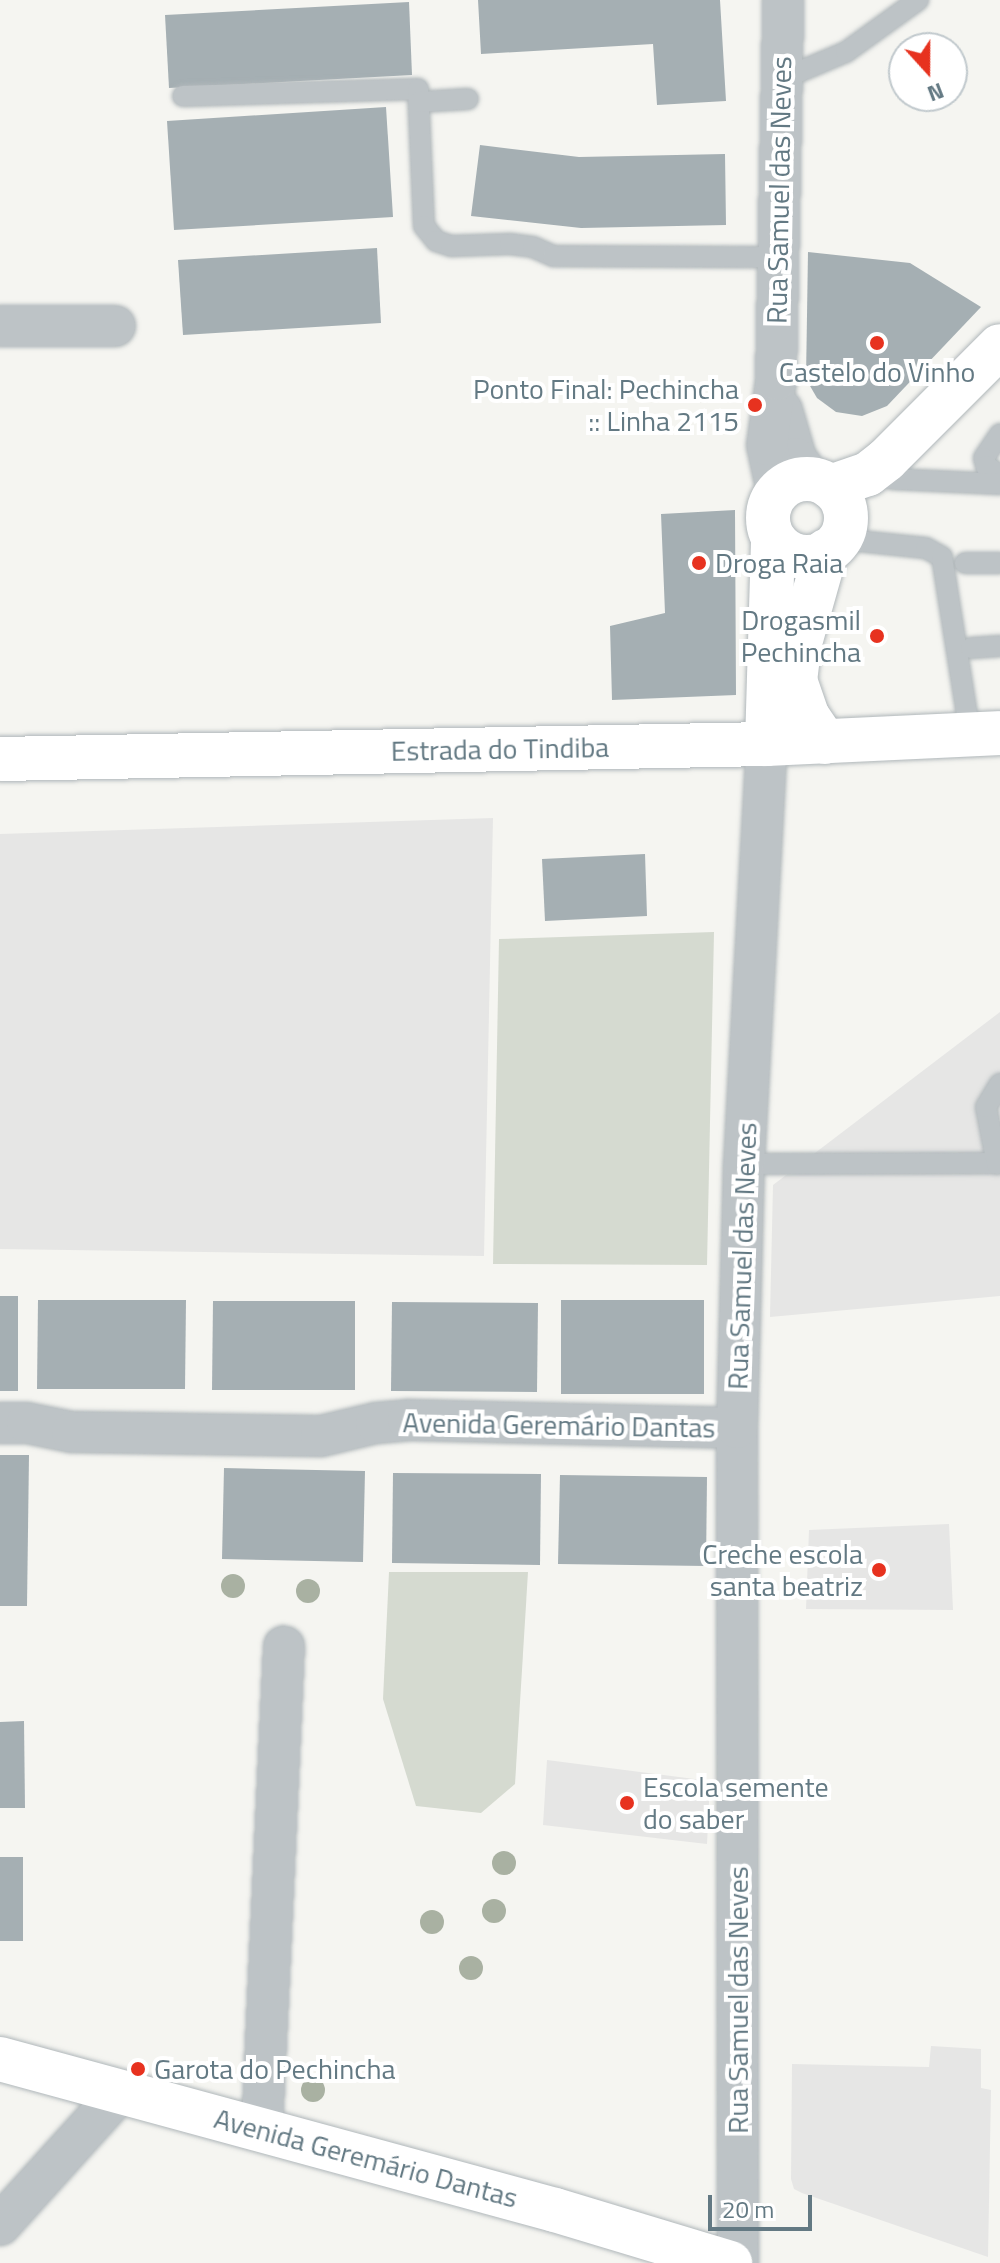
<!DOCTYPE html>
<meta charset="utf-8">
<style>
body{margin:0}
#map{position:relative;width:1000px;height:2263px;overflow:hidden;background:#f5f5f1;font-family:"Titillium Web",sans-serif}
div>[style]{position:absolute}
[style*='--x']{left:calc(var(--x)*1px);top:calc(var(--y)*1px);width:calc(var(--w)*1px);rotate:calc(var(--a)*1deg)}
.built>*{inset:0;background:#e6e6e5}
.green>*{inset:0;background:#d5dad0}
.building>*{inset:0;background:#a5afb3}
.roads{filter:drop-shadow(0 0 2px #b0b7ba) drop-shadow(0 0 2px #b0b7ba)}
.lane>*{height:20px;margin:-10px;padding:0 10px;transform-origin:10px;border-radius:10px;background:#bdc3c6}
.street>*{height:40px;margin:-20px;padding:0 20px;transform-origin:20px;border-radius:20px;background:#bdc3c6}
.secondary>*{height:44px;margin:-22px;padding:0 22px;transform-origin:22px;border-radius:22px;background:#fff}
.secondary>.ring{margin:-22px;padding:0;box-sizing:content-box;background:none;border:44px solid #fff;border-radius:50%}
.primary>*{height:44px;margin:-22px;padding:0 22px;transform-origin:22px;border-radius:22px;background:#fff}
.trees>*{width:24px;height:24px;margin:-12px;border-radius:50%;background:#a9b1a2}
.dots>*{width:22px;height:22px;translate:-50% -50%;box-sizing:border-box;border:4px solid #fff;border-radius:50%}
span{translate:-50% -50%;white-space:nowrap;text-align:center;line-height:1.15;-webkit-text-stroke:8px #fff;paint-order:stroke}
.street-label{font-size:28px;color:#637983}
.poi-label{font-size:28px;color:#637983}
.right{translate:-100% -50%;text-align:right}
.left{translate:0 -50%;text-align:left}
.north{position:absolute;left:888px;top:32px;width:80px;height:80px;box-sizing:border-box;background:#fff;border:2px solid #c1c9cd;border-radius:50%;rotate:159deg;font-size:22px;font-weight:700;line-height:32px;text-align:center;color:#637983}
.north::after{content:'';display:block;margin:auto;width:28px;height:36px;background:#e7321f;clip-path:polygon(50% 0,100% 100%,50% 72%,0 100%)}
.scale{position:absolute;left:708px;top:2195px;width:104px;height:36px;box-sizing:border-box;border:4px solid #637983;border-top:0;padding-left:10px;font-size:24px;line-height:28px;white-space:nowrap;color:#637983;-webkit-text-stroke:6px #fff;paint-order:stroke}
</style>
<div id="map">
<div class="built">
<i style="clip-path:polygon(493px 818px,484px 1256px,0 1249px,0 834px)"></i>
<i style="clip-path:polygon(1000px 1012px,1000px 1296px,770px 1317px,773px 1185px)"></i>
<i style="clip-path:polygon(949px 1524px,953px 1610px,806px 1609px,809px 1530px)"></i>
<i style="clip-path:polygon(547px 1760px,710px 1781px,707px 1844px,543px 1825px)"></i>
<i style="clip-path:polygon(931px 2046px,981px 2049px,981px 2088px,991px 2090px,988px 2257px,802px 2193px,794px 2189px,791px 2179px,792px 2064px,929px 2067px)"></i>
</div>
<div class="green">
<i style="clip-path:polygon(714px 932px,707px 1265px,493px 1264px,499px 939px)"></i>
<i style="clip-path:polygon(389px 1572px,528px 1572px,515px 1784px,481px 1813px,416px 1806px,383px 1699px)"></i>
</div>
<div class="building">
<i style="clip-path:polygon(478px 0,720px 0,726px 101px,657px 105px,653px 44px,481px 54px)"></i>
<i style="clip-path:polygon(409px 2px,412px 75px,169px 88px,165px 15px)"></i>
<i style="clip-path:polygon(386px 107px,393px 217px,174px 230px,167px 121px)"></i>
<i style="clip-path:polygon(480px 145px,579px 157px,725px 154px,726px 225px,581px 228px,471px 216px)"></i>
<i style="clip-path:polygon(377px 248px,381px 323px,183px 335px,178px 260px)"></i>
<i style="clip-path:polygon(808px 252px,910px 263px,981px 307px,887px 406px,862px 416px,836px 412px,817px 398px,806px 379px)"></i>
<i style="clip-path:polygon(735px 510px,736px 695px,612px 700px,610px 626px,665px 613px,661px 514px)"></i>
<i style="clip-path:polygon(645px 854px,647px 916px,545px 921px,542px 859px)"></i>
<i style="clip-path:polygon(0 1296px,18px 1296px,18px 1391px,0 1391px)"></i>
<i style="clip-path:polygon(38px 1300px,186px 1300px,185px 1389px,37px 1389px)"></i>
<i style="clip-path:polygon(561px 1300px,704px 1300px,704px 1394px,561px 1394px)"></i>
<i style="clip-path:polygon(213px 1301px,355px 1301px,355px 1390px,212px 1390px)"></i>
<i style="clip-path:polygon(392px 1302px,538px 1303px,537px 1392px,391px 1391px)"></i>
<i style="clip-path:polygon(0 1455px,29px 1455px,27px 1606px,0 1606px)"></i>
<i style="clip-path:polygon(224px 1468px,365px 1471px,363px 1562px,222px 1559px)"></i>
<i style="clip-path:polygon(393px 1473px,541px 1474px,540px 1565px,392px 1563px)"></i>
<i style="clip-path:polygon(560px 1475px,707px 1477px,706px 1566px,558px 1564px)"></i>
<i style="clip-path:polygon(24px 1721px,25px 1808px,0 1808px,0 1722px)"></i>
<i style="clip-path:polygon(0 1857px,23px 1857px,23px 1941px,0 1941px)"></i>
</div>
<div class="roads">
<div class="lane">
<i style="--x:782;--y:79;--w:69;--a:-22.9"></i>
<i style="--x:846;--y:52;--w:89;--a:-35.8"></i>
<i style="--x:183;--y:96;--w:235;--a:-1.7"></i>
<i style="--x:418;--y:89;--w:137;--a:87.5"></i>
<i style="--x:424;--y:226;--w:19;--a:51"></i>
<i style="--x:436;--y:241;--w:16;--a:18"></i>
<i style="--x:451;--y:246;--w:59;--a:-1.9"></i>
<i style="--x:510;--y:244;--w:23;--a:7"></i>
<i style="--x:533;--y:247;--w:22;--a:24"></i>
<i style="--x:553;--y:256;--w:225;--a:0.3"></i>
<i style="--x:419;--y:102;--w:49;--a:-3.5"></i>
<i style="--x:1000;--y:434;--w:29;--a:124"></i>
<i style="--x:984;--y:458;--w:8;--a:76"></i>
<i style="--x:986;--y:466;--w:17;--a:33"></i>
<i style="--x:892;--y:479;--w:108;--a:2.7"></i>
<i style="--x:839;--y:539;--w:87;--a:5.9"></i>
<i style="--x:926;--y:548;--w:18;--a:29"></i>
<i style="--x:942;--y:557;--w:178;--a:81"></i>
<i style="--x:965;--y:563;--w:35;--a:0"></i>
<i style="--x:971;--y:648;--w:29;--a:-4"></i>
<i style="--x:744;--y:1164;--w:256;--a:-0.2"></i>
<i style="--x:997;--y:1164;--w:58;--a:-100.9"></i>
<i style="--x:986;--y:1107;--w:27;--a:-59"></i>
</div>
<div class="street">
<i style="--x:0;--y:326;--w:115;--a:0"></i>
<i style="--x:782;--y:410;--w:50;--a:73.7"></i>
<i style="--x:796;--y:458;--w:26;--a:54"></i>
<i style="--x:777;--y:492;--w:48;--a:-102"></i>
<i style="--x:767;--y:445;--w:66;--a:-82.1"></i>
<i style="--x:776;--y:380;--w:380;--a:-88.9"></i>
<i style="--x:0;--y:1423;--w:27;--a:0"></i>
<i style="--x:27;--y:1423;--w:46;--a:11.3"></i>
<i style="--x:72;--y:1432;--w:249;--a:0.9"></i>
<i style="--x:321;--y:1436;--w:57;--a:-13.3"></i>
<i style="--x:376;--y:1423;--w:32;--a:-5"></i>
<i style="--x:408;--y:1420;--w:329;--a:1.4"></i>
<i style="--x:262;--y:2130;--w:484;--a:-87.4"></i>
<i style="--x:0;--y:2225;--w:181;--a:-47.9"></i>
<i style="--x:738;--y:2263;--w:835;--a:-90.07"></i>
<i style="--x:737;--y:1428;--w:264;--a:-88.5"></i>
<i style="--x:744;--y:1164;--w:421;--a:-86.9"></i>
</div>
<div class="secondary">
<i class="ring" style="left:768px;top:479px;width:34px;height:34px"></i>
<i style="--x:830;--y:487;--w:40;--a:-18.9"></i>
<i style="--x:868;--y:474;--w:23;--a:-38"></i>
<i style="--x:886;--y:460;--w:161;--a:-45"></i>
<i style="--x:825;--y:742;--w:32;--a:-124"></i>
<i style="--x:807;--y:715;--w:36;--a:-109"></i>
<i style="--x:795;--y:681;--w:38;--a:-83"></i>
<i style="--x:800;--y:643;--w:96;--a:-74.2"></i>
<i style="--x:767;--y:744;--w:206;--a:-88.3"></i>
</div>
<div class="primary">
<i style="--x:0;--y:759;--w:767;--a:-1.12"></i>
<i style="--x:767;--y:744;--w:233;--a:-2.7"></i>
<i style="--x:0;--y:2059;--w:575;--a:15.22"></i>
<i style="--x:555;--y:2210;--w:183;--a:16.8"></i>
</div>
</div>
<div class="trees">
<i style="left:233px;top:1586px"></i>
<i style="left:308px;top:1591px"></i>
<i style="left:504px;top:1863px"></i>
<i style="left:494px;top:1911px"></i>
<i style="left:432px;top:1922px"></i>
<i style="left:471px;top:1968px"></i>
<i style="left:313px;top:2090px"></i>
</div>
<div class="dots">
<i style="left:877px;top:343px;background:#e7321f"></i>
<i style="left:755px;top:405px;background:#e7321f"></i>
<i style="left:699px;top:563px;background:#e7321f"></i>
<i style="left:877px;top:636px;background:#e7321f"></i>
<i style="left:879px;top:1570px;background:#e7321f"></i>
<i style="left:627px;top:1803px;background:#e7321f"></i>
<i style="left:138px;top:2069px;background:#e7321f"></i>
</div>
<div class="street-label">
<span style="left:779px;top:190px;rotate:-89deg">Rua Samuel das Neves</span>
<span style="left:500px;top:749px;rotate:-1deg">Estrada do Tindiba</span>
<span style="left:742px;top:1256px;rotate:-88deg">Rua Samuel das Neves</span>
<span style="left:559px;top:1425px;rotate:1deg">Avenida Geremário Dantas</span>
<span style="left:738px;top:2000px;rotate:-90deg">Rua Samuel das Neves</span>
<span style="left:366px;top:2158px;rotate:15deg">Avenida Geremário Dantas</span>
</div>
<div class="poi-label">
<span style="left:877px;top:372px">Castelo do Vinho</span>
<span class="right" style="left:739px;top:405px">Ponto Final: Pechincha<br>:: Linha 2115</span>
<span class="left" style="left:715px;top:563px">Droga Raia</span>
<span class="right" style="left:861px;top:636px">Drogasmil<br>Pechincha</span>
<span class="right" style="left:863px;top:1570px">Creche escola<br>santa beatriz</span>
<span class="left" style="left:643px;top:1803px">Escola semente<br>do saber</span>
<span class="left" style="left:154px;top:2069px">Garota do Pechincha</span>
</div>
<div class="north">N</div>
<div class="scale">20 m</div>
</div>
